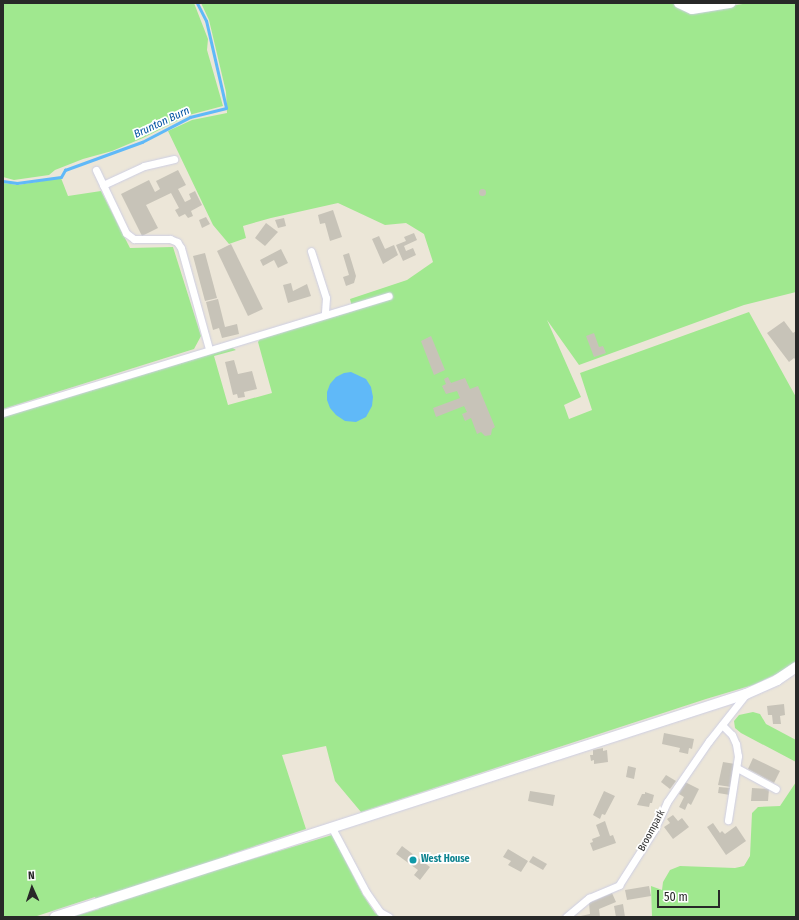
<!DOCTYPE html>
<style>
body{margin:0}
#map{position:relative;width:799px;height:920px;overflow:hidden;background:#ece6d8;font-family:"Fira Sans Condensed",sans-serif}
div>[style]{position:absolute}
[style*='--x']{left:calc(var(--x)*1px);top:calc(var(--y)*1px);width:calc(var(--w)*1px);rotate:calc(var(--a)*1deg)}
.green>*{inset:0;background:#a0e88f}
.water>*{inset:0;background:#60b9f8}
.stream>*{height:2.5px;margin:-1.25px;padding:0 1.25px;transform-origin:1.25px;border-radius:1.25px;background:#60b9f8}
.building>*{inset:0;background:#c7c3b8}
.round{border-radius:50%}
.roads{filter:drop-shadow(0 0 1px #cdcee3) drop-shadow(0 0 1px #cdcee3)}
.street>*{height:7px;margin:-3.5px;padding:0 3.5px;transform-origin:3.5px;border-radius:3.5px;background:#fff}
.secondary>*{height:10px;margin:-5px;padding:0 5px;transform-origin:5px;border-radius:5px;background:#fff}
.dots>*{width:11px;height:11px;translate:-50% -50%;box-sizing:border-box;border:2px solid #fff;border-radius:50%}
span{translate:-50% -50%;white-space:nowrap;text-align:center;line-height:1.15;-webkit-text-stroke:3.5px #fff;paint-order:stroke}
.street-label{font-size:10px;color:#282828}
.culture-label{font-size:10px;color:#0d838f;font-weight:700}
.left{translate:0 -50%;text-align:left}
.water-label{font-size:11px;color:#0253a1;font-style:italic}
.frame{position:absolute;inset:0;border:4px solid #282828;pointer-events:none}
.north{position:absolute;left:12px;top:868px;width:40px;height:40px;-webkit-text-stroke:3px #fff;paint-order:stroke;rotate:357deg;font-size:11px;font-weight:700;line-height:16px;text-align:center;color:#282828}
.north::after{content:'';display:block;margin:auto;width:14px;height:18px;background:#282828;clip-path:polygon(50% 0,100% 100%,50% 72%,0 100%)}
.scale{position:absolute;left:657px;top:890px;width:63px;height:18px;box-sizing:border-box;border:2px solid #282828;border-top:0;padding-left:5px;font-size:12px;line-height:14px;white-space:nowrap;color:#282828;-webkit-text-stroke:3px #fff;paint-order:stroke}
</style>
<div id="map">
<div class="green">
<i style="clip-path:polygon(3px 3px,194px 3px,208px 39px,207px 50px,223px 106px,189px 115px,143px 138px,112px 151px,83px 159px,55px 170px,49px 175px,14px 180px,3px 177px)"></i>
<i style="clip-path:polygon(201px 3px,673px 3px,692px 12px,749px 3px,796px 3px,796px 292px,744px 305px,579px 365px,547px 320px,581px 397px,564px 405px,569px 419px,592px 410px,580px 373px,749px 312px,796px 397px,796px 661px,781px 672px,753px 685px,706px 699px,361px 812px,335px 781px,326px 746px,282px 755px,306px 829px,228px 855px,232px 865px,332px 835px,363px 895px,375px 913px,384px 917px,72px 917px,99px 909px,95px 897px,34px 917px,3px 917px,3px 417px,187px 358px,231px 347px,236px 350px,214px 356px,228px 405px,272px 393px,258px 342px,261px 337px,353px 311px,350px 299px,407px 280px,433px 262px,424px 234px,406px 223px,385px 225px,338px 203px,271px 218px,243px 226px,246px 238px,229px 244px,213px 225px,168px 131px,192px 120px,227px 113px,226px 92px,209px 20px)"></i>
<i style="clip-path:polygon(61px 178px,68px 196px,101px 191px,130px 248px,173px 247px,201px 336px,194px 349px,3px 409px,3px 183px,18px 185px)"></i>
<i style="clip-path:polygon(753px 712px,760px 714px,766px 724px,796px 740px,796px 762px,741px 733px,735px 728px,734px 721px,739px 715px)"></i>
<i style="clip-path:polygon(796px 782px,796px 917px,652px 917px,651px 886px,662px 890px,663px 882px,670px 870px,680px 866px,735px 868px,744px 866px,750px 856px,752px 813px,758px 807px,780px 806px)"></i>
</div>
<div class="water">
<i style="clip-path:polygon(351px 372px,366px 379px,371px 387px,373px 397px,372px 406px,366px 417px,356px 422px,345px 421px,336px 415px,330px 408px,327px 400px,327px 392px,330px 384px,336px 377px,344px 373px)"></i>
</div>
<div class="stream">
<i style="--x:3;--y:181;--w:14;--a:8"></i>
<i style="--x:17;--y:183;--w:44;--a:-7.8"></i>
<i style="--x:61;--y:177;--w:8;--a:-60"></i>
<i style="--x:65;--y:170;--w:82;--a:-20"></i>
<i style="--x:142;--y:142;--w:54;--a:-27.5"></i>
<i style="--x:190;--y:117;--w:37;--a:-14"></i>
<i style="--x:226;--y:108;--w:89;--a:-102.9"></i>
<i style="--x:206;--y:21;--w:20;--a:-117"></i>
</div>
<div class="building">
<i style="clip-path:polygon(178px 170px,186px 185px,178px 189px,185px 202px,191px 199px,189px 194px,195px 191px,202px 205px,191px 211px,193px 216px,188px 218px,185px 214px,179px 217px,175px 210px,179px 208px,171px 193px,146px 205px,158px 228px,142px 236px,121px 194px,149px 180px,155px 192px,160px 189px,156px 181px)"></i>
<i class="round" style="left:478.5px;top:188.5px;width:7px;height:7px"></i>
<i style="clip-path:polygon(333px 210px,342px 237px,330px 241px,325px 223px,320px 224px,318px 215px)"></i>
<i style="clip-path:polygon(206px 217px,210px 224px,202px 228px,199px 220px)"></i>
<i style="clip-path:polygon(284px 218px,286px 226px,278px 228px,275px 220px)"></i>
<i style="clip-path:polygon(266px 223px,278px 232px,265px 246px,255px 238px)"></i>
<i style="clip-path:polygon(414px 233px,417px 240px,404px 246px,406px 251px,413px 248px,416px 255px,403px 261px,396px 245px,406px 241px,404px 237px)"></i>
<i style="clip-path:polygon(379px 236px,385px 249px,394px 245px,398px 255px,383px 264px,372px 239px)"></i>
<i style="clip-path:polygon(231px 244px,263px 309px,248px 316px,217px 251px)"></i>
<i style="clip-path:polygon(281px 249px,288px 263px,278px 268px,274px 260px,263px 266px,260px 260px)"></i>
<i style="clip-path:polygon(205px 253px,217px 298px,205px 301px,193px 256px)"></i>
<i style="clip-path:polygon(349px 253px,356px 276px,354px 283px,346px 286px,343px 277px,349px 275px,343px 255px)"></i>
<i style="clip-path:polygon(291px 283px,293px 291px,307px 284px,311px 296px,288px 303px,283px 285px)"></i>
<i style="clip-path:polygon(218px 299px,225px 327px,237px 324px,239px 334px,222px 338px,219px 328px,213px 330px,206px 302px)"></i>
<i style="clip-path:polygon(784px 321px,793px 333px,796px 331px,796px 360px,794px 358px,789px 362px,767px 333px)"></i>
<i style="clip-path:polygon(594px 333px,599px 347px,603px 346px,606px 353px,594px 357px,586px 336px)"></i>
<i style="clip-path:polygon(431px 336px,445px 370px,434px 375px,421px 341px)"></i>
<i style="clip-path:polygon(234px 360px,238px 374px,252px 371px,257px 389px,244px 392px,245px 397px,238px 398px,237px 394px,233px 395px,225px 362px)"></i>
<i style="clip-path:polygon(448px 377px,451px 383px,465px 378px,470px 389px,478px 386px,495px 427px,492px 429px,491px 435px,485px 436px,481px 432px,477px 434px,471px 418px,465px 421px,462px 414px,467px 412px,464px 406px,436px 417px,433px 408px,460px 398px,457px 391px,446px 394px,442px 386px,446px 384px,444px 379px)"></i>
<i style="clip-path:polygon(784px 704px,785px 715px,780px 716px,781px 724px,773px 724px,772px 715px,768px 715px,767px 706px)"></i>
<i style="clip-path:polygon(664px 733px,694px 739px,692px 749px,689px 748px,688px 754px,679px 752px,680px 748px,662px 744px)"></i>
<i style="clip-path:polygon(603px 748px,603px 751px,607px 750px,608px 762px,594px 764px,594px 760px,591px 761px,590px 755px,593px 755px,593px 750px)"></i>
<i style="clip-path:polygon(753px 758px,780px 771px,774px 783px,748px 769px)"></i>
<i style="clip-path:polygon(723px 762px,735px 764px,731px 787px,718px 785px)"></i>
<i style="clip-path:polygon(628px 766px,636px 768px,634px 779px,626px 777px)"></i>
<i style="clip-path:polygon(666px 775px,676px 781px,670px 789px,661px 782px)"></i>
<i style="clip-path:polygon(685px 782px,699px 789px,691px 805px,688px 803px,685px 810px,679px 807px,684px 797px,679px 794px)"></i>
<i style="clip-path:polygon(719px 787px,731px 788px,730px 795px,718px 793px)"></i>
<i style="clip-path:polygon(752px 788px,769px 789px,768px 801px,751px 801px)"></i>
<i style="clip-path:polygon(530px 791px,555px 795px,553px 806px,528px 801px)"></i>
<i style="clip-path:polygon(604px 791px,615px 796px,605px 815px,602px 814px,600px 819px,593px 815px)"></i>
<i style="clip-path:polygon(645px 792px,654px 795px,652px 803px,650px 803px,649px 807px,637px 805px,642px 794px,645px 794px)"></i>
<i style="clip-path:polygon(673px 815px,678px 821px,682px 818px,689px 827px,673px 839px,664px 827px,670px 823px,667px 819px)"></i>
<i style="clip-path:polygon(605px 821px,610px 836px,613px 835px,616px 843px,593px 851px,590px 843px,593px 842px,592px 839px,600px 836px,596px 825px)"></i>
<i style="clip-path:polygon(713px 823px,720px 833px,722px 831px,725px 834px,736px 826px,746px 841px,726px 855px,707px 827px)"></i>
<i style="clip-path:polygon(402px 846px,430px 867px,420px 880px,414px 875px,418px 870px,396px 854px)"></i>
<i style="clip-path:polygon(508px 849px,528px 861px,521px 872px,508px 865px,511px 861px,503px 857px)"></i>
<i style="clip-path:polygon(533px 856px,547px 864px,543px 870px,529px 862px)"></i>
<i style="clip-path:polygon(649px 886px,651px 896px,627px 900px,625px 890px)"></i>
<i style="clip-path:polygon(612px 893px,616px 902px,599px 909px,600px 917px,576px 917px,590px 914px,589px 903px)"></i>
<i style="clip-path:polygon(623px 904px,625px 917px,616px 917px,614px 906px)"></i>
</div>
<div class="roads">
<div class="street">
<i style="--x:96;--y:170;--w:70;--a:64.5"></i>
<i style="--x:126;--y:233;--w:10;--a:37"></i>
<i style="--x:134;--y:239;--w:36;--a:0"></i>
<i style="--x:170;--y:239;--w:8;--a:23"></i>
<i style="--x:177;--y:242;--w:7;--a:56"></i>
<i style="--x:181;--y:248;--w:105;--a:74.5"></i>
<i style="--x:103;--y:185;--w:45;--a:-24.9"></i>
<i style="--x:144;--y:166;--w:31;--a:-13"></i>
<i style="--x:311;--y:251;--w:49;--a:72.3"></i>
<i style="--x:326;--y:298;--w:16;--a:94"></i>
<i style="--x:3;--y:413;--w:403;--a:-16.9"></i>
<i style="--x:722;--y:725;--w:14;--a:45"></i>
<i style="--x:732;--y:735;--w:10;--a:66"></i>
<i style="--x:736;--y:744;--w:12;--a:81"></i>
<i style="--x:738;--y:756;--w:65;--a:98.9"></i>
<i style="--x:737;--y:768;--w:44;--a:28.3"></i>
<i style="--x:332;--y:828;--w:72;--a:62"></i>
<i style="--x:366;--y:892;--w:24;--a:55"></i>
<i style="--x:380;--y:912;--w:10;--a:29"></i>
<i style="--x:566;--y:917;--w:30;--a:-40"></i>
<i style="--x:589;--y:898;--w:33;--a:-23"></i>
<i style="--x:619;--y:885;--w:65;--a:-57.5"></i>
<i style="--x:654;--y:830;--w:31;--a:-65"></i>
<i style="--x:667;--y:802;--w:74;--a:-55.5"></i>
<i style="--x:709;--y:741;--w:60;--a:-51.8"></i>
</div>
<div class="secondary">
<i style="--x:679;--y:3;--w:14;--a:25"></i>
<i style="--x:692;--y:9;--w:39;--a:-9"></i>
<i style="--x:55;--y:917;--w:726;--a:-17.89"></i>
<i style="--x:746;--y:694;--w:34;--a:-24"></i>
<i style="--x:777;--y:680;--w:23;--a:-34"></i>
</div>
</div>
<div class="dots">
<i style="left:413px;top:860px;background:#0f9aa8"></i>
</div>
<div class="street-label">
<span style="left:652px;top:831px;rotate:-62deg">Broompark</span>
</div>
<div class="culture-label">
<span class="left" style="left:421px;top:860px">West House</span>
</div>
<div class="water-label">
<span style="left:162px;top:123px;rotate:-25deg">Brunton Burn</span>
</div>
<div class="frame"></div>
<div class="north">N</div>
<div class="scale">50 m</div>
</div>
